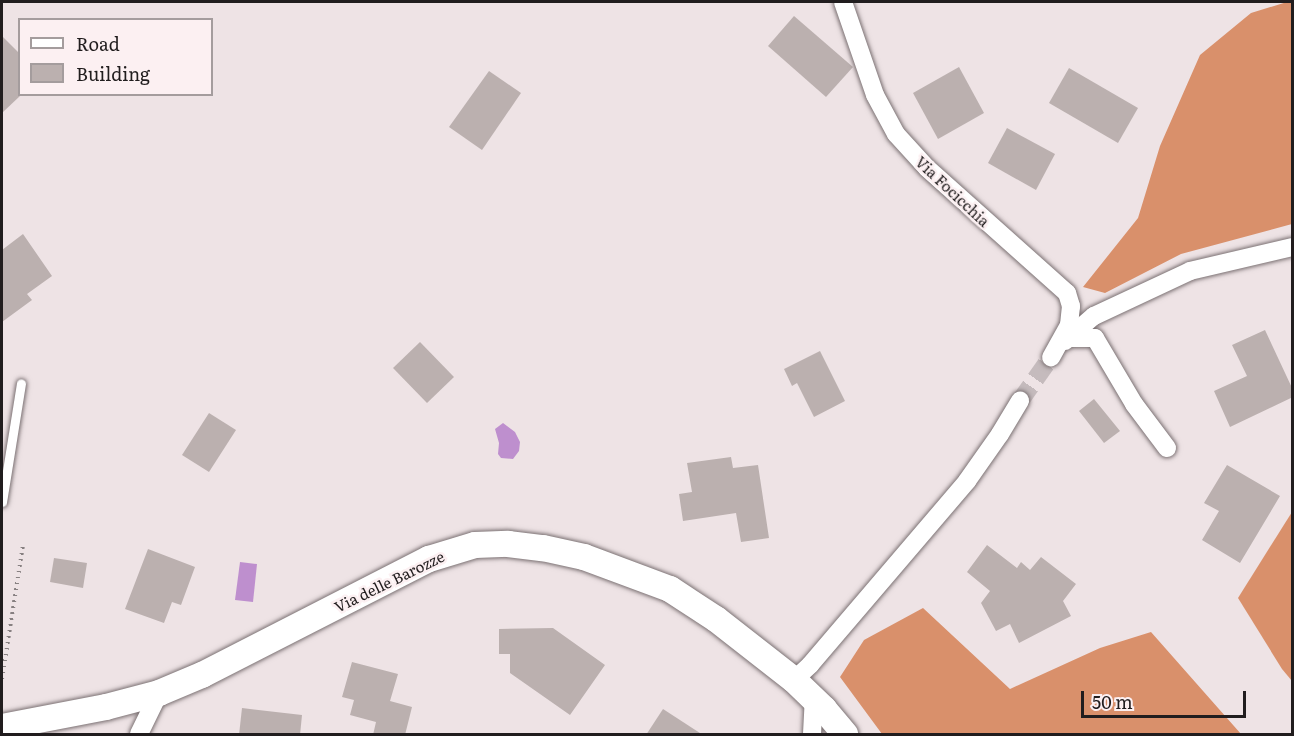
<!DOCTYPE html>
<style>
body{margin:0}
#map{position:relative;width:1294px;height:736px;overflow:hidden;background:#eee3e5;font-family:Literata,serif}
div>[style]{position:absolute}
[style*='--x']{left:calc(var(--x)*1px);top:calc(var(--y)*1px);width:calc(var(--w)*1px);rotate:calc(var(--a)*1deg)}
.forest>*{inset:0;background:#d9906b}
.water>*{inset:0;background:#be8fce}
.building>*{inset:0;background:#bbb0af}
.street-tunnel>*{height:18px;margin-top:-9px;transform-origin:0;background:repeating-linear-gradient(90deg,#c5bbbd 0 18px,transparent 0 27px)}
.path>*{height:4px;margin-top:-2px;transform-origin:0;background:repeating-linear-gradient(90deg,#878081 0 1.5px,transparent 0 6px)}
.roads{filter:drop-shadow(0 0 2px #7b7173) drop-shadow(0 0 2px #7b7173)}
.lane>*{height:9px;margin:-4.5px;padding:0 4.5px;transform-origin:4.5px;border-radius:4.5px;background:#fff}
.street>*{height:18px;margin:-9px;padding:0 9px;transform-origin:9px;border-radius:9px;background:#fff}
.secondary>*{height:26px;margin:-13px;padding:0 13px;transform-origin:13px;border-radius:13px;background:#fff}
span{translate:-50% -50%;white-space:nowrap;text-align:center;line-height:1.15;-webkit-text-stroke:5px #fcf0f2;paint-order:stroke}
.street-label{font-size:15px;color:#211d1e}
.frame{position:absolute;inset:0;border:3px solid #211d1e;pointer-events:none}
.legend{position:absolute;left:18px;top:18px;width:195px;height:78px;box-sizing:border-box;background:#fcf0f2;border:2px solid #a49c9d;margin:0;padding:8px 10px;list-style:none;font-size:18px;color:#211d1e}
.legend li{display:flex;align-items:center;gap:12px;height:30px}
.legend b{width:30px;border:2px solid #a49c9d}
.scale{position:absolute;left:1081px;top:691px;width:165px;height:27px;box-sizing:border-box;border:3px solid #211d1e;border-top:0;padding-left:8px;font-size:18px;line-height:21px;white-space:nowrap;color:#211d1e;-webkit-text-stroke:4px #fcf0f2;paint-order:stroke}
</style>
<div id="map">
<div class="forest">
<i style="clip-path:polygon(1287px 2px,1292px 2px,1292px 224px,1181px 254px,1105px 293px,1083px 287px,1138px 218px,1160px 146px,1200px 55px,1251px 13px)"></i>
<i style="clip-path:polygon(1292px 512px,1292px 681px,1282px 669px,1238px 598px)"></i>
<i style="clip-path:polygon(923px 608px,1010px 689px,1100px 648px,1151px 632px,1241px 734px,882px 734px,840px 677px,864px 640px)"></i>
</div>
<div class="water">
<i style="clip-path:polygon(503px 423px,515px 432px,520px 442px,519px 451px,513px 459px,501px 458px,498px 454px,499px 443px,495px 429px)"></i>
<i style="clip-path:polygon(240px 562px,257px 564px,253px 602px,235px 600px)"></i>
</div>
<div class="building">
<i style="clip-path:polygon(794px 16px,853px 67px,826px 97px,768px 46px)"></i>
<i style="clip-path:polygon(2px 36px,20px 54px,20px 96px,2px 113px)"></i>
<i style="clip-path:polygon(959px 67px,984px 113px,938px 139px,913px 93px)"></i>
<i style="clip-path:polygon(1069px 68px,1138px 108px,1118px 143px,1049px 103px)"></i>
<i style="clip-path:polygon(489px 71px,521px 93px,482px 150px,449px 127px)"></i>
<i style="clip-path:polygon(1007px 128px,1055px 154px,1036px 190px,988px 163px)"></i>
<i style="clip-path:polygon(23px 234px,52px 276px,27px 294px,32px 300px,2px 322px,2px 250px)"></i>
<i style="clip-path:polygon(1265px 330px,1293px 390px,1293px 397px,1230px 427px,1214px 391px,1247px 376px,1232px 345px)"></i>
<i style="clip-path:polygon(420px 342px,454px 377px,427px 403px,393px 368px)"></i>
<i style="clip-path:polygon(820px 351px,845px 401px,814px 417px,797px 383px,792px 386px,784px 369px)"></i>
<i style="clip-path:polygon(1094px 399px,1120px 431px,1104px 443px,1079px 411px)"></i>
<i style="clip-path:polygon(209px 413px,236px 430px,209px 472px,182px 455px)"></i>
<i style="clip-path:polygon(731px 457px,733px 468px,758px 465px,769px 538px,741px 542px,736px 513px,683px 521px,679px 494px,692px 492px,687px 463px)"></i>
<i style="clip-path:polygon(1227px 465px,1280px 496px,1240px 563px,1202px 540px,1219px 511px,1204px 503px)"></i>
<i style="clip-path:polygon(987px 545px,1017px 568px,1021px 562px,1030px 570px,1041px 557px,1076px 584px,1063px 601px,1071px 616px,1019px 643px,1010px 624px,996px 631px,981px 603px,990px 591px,967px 572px)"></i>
<i style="clip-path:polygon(148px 549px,195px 567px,181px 605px,172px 602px,164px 623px,125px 609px)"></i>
<i style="clip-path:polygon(54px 558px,87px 563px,83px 588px,50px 582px)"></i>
<i style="clip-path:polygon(553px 628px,605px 665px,570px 715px,510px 673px,510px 654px,499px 654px,499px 629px)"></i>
<i style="clip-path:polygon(352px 662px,398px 674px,390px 701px,412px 707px,405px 735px,373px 735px,376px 722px,350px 715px,354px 700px,342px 697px)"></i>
<i style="clip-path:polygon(242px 708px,302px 715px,300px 735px,239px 735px)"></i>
<i style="clip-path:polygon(663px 709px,703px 735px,646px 735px)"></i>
</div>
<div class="street-tunnel">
<i style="--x:1020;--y:401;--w:54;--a:-54.8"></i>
</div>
<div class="path">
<i style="--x:2;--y:679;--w:136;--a:-81.1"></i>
</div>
<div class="roads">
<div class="lane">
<i style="--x:2;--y:502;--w:120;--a:-80.9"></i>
</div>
<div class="street">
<i style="--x:843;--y:2;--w:98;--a:71"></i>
<i style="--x:875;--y:95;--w:44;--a:61.7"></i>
<i style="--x:896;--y:134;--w:46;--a:47.6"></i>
<i style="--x:927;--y:168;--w:188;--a:41.8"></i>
<i style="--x:1067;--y:293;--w:14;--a:73"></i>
<i style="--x:1071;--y:306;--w:19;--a:96"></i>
<i style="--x:1069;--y:325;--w:37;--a:119"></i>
<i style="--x:1068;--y:338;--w:27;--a:0"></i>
<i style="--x:1095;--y:338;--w:77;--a:59.4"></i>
<i style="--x:1134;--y:404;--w:55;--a:53.1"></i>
<i style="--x:1065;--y:341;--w:38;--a:-41"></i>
<i style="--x:1094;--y:316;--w:106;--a:-25.1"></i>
<i style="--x:1190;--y:271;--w:105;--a:-13.2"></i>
<i style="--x:794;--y:680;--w:22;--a:-43"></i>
<i style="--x:810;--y:665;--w:242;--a:-49.5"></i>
<i style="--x:967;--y:481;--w:57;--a:-54.9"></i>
<i style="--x:1000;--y:434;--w:39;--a:-59"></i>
<i style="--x:139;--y:734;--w:46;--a:-64"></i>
<i style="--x:812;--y:734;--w:36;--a:-87"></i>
</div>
<div class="secondary">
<i style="--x:2;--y:727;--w:106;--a:-10.9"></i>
<i style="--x:106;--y:707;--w:55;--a:-14.8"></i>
<i style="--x:159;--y:693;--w:47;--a:-22.7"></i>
<i style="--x:202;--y:675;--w:255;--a:-27.1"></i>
<i style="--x:429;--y:559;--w:48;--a:-16.9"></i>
<i style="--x:475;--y:545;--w:33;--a:-2"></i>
<i style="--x:508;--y:544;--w:35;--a:7"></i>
<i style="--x:543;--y:548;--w:42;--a:12.4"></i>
<i style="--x:584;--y:557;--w:92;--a:20.4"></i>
<i style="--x:670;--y:589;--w:55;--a:33.1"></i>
<i style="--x:716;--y:619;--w:99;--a:38"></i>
<i style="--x:794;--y:680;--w:42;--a:44"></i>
<i style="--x:824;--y:709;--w:33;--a:50"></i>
</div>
</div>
<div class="street-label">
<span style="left:953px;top:191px;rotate:43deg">Via Focicchia</span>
<span style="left:389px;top:581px;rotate:-26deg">Via delle Barozze</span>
</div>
<div class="frame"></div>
<ul class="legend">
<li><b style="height:8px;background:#fff"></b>Road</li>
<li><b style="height:16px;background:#bbb0af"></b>Building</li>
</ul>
<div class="scale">50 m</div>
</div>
